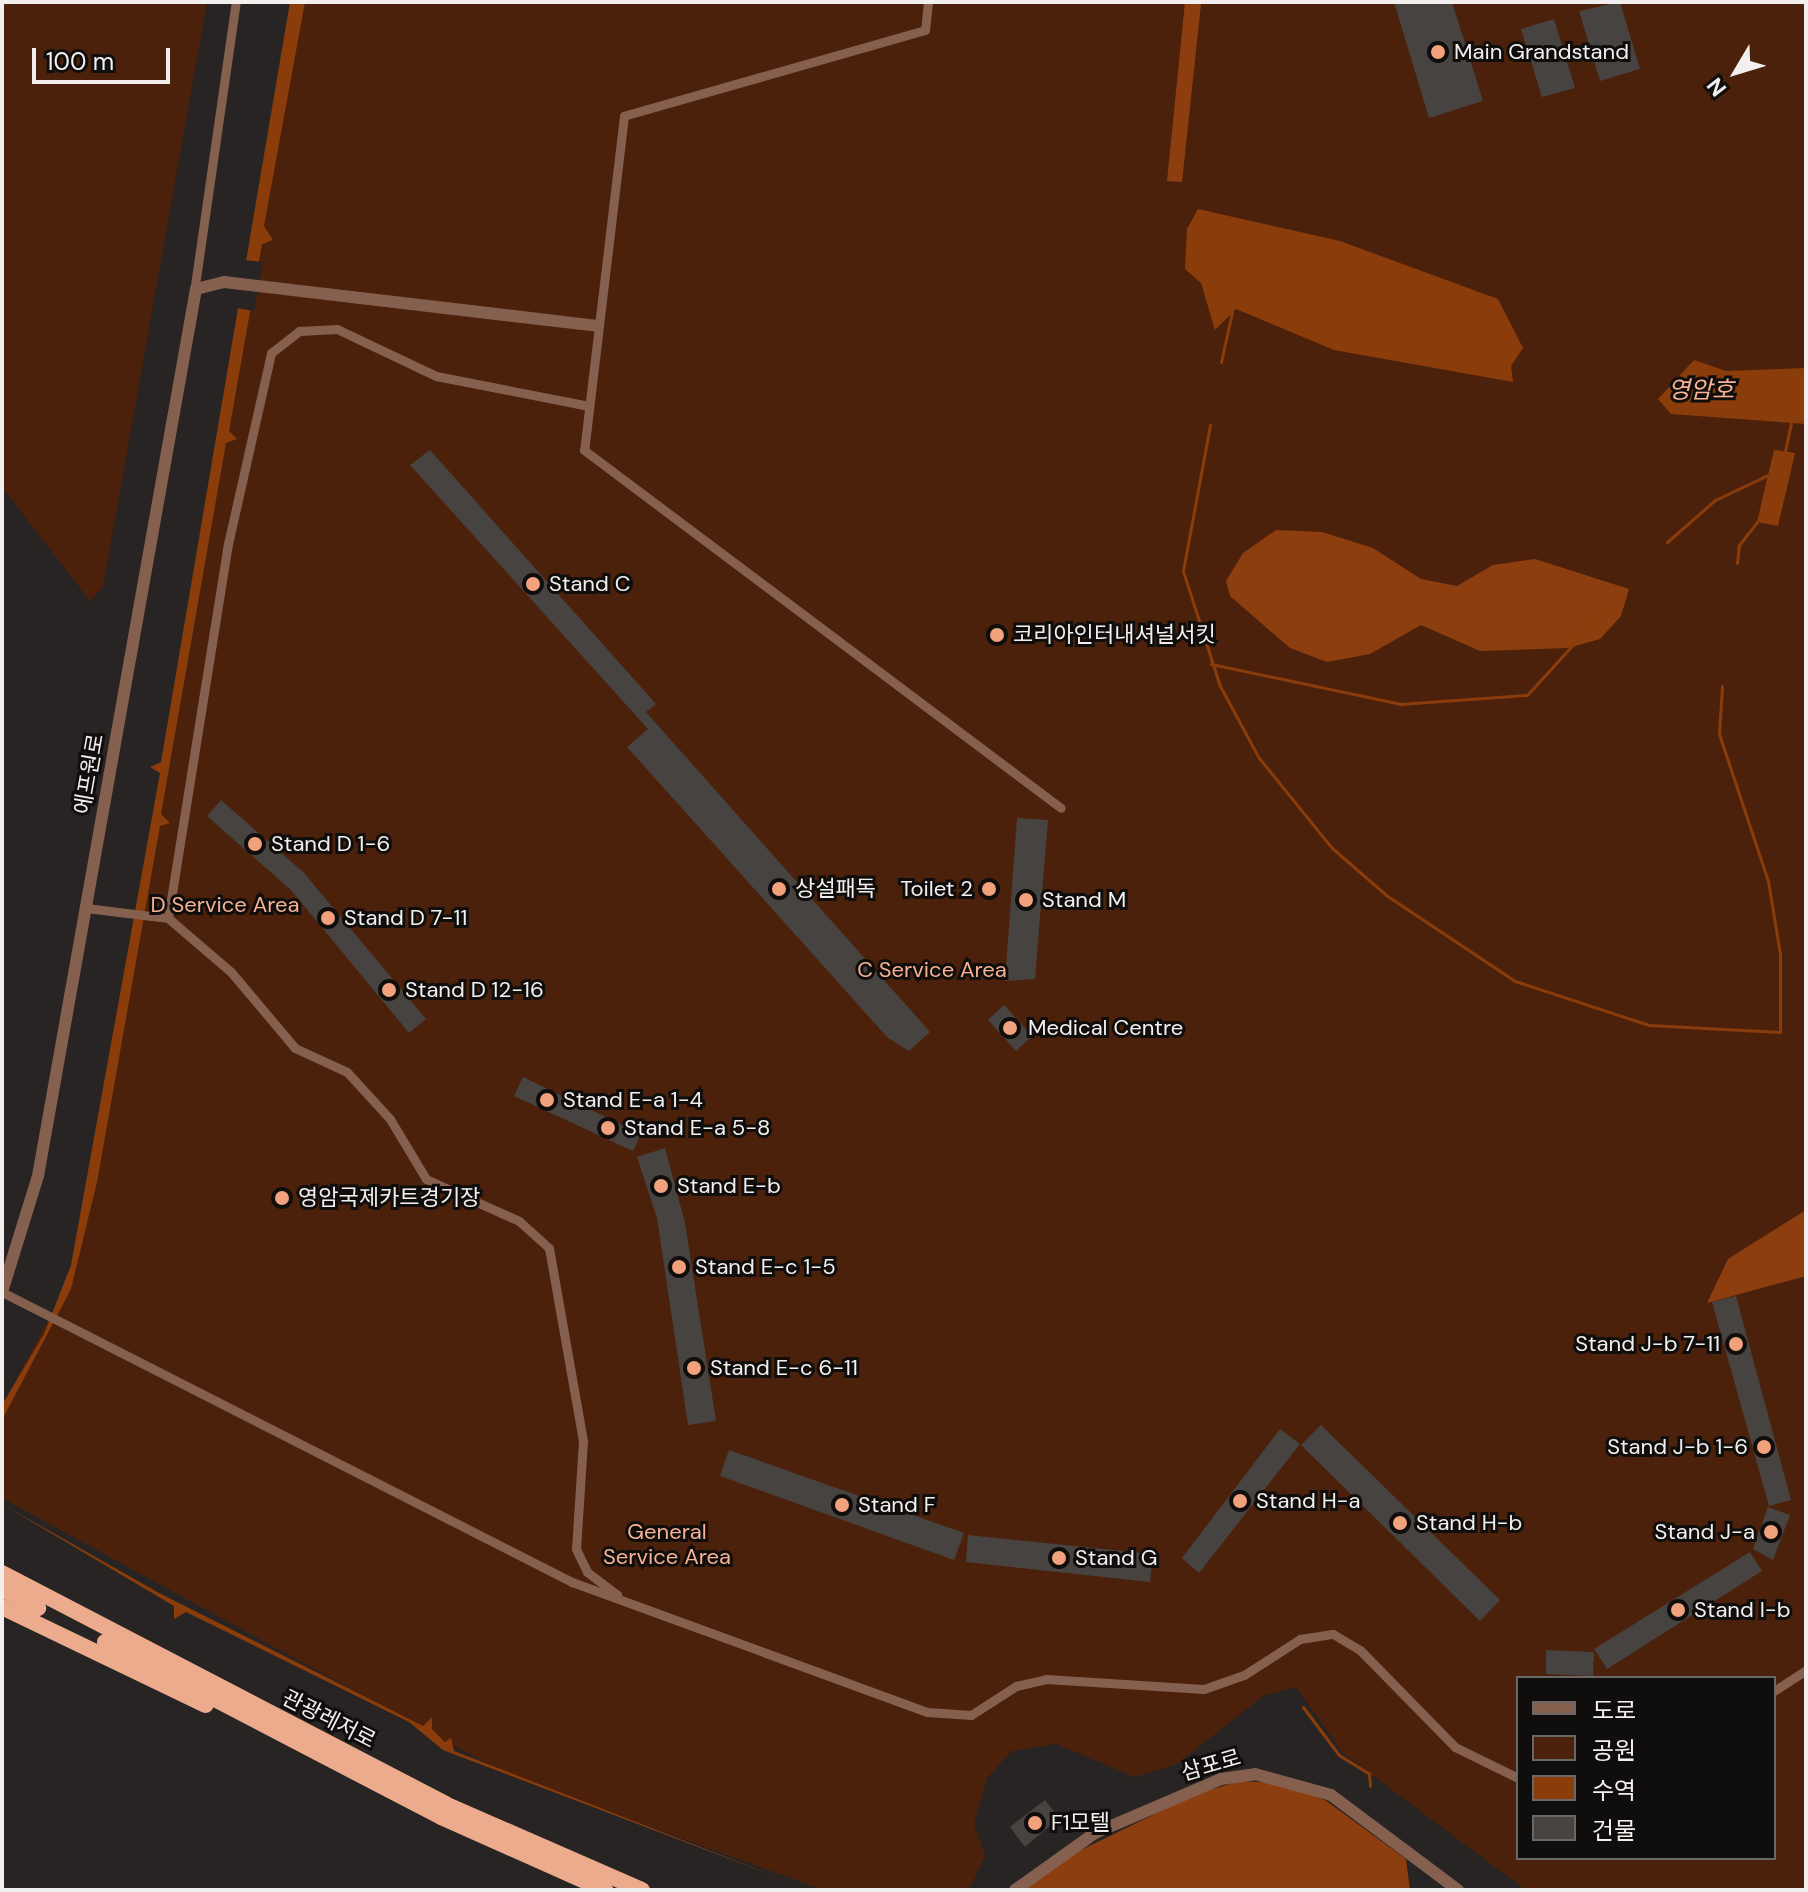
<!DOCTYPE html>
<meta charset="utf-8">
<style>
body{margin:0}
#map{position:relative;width:1808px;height:1892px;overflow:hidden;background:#282423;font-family:"DM Sans","Noto Sans KR",sans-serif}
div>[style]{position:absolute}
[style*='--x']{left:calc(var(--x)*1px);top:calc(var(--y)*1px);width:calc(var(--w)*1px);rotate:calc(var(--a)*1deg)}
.green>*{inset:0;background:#4c210b}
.forest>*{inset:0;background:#8d3e0f}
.water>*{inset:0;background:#8b3c0b}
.pier>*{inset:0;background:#282423}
.stream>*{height:3px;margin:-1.5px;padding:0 1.5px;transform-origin:1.5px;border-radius:1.5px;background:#8b3c0b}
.building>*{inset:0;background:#474341}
.minor>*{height:9px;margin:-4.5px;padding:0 4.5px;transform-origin:4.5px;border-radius:4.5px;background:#85604f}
.tertiary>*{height:12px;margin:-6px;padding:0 6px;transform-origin:6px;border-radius:6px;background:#85604f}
.trunk>*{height:16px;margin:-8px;padding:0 8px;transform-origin:8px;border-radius:8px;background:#ecab8d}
.dots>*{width:22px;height:22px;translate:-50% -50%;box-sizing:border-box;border:4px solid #100e0d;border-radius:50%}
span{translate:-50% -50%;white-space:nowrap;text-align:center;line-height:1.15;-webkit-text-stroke:6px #100e0d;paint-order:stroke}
.poi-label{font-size:22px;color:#f2efee}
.left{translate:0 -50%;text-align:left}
.right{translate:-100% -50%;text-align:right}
.street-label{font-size:22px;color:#f2efee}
.park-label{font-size:22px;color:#f6b293}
.water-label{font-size:24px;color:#f7b394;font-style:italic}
.frame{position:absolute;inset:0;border:4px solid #f2efee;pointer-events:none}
.legend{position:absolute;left:1516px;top:1676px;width:260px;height:184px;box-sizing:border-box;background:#100e0d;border:2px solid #6a6867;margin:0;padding:10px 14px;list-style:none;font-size:24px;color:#f2efee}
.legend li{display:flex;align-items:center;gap:16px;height:40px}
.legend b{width:40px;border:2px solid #6a6867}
.north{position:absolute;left:1696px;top:32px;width:80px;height:80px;-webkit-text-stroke:6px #100e0d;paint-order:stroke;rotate:232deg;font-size:22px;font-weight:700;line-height:32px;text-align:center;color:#f2efee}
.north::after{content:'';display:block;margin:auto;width:28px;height:36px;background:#f2efee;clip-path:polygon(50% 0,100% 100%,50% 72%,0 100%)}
.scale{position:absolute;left:32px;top:48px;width:138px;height:36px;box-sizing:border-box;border:4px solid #f2efee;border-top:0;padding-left:10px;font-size:24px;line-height:28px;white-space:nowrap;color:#f2efee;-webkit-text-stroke:6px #100e0d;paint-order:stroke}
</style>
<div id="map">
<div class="green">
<i style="clip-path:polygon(2px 2px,207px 2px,103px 587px,90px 601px,2px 487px)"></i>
<i style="clip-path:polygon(evenodd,299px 2px,1806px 2px,1806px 1890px,1526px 1890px,1343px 1753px,1296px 1687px,1263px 1696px,1177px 1764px,1135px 1777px,1056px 1744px,1012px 1751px,987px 1778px,974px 1824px,985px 1856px,969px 1890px,823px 1890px,508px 1775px,2px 1498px,2px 1406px,76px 1269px,299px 2px,1518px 1678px,1774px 1678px,1774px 1858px,1518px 1858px,1518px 1678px)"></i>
</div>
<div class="forest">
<i style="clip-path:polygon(1185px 2px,1201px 4px,1182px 182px,1167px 181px)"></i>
<i style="clip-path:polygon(1276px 530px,1322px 532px,1373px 548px,1421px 579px,1457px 586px,1493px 565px,1535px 559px,1629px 589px,1621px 616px,1600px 639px,1568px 648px,1480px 651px,1421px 625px,1370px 654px,1327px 662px,1290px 648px,1230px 596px,1226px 581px,1243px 553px)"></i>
<i style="clip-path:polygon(1806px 1210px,1806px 1276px,1707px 1303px,1728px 1259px)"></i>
<i style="clip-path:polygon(1240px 1781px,1277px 1783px,1325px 1800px,1406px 1859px,1410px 1890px,1025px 1890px,1077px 1852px,1196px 1794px)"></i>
</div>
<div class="water">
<i style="clip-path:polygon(290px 2px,305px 2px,264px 226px,273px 240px,262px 244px,229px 431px,237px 439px,226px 443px,161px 814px,170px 823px,160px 826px,97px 1182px,71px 1289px,2px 1420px,2px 1405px,44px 1334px,71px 1265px,160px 773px,150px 767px,161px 762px)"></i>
<i style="clip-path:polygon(1198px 209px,1340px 241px,1498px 299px,1523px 348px,1511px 366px,1513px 382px,1334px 350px,1236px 309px,1215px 330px,1201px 283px,1185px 269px,1187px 229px)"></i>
<i style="clip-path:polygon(1694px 360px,1726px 371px,1806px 368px,1806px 424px,1671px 414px,1658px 399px)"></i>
<i style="clip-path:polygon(1774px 450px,1795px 453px,1778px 526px,1757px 522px)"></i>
<i style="clip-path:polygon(2px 1504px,159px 1593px,423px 1726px,432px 1717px,432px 1729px,445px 1742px,451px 1738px,454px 1751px,811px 1890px,443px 1750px,409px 1722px,186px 1612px,174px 1619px,174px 1606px)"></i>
</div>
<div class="pier">
<i style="clip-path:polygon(243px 260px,263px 262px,254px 311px,236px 308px)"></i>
</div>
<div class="stream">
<i style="--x:1221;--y:362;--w:51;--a:-77.6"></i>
<i style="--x:1210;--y:425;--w:148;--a:100.5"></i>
<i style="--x:1183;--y:571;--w:121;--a:72.2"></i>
<i style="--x:1220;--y:686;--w:82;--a:61.6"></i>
<i style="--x:1259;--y:758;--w:116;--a:51"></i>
<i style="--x:1332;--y:848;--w:72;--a:41"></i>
<i style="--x:1386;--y:895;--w:155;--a:33.7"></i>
<i style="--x:1515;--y:981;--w:141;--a:18.2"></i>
<i style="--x:1649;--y:1025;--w:131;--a:3.1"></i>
<i style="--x:1780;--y:1032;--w:78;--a:-90"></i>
<i style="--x:1780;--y:954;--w:74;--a:-99.3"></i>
<i style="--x:1768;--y:881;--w:155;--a:-108.4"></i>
<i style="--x:1719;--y:734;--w:48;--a:-86.4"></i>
<i style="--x:1785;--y:451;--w:29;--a:-78"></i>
<i style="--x:1667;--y:542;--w:64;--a:-41.2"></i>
<i style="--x:1715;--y:500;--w:59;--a:-25.3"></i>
<i style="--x:1737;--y:563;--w:18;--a:-84"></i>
<i style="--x:1739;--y:545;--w:29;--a:-52"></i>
<i style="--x:1211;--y:664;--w:193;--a:11.9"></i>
<i style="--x:1400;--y:704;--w:127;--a:-4.1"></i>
<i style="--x:1527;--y:695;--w:111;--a:-47.6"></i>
<i style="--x:1303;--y:1707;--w:60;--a:53.1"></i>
<i style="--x:1339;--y:1755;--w:36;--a:32"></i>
<i style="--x:1369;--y:1774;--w:12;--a:85"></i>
</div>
<div class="building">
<i style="clip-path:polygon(1394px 2px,1452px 2px,1483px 101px,1429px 118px)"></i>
<i style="clip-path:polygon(1620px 2px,1640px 69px,1600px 81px,1579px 11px)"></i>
<i style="clip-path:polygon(1554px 19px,1575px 88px,1542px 97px,1521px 29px)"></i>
<i style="clip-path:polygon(430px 450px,656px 704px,646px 712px,930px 1032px,909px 1051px,888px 1038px,627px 747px,648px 729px,410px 465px)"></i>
<i style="clip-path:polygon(221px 800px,304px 873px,426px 1019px,409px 1033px,291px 890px,207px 816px)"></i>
<i style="clip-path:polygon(1017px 818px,1048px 820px,1035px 979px,1005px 981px)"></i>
<i style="clip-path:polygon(1004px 1005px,1032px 1036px,1016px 1051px,988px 1020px)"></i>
<i style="clip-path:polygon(523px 1077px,641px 1134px,633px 1151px,514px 1096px)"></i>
<i style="clip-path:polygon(665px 1148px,685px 1223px,716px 1421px,688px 1425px,657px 1218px,637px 1157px)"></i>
<i style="clip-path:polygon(1736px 1296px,1791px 1500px,1769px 1506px,1712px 1302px)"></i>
<i style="clip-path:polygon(1321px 1425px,1500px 1600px,1480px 1621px,1301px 1445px)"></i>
<i style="clip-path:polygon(1280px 1429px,1300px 1444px,1199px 1573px,1182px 1558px)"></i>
<i style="clip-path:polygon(729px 1450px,964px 1533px,954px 1560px,720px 1476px)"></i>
<i style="clip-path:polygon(1768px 1507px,1790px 1515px,1773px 1560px,1753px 1549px)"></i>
<i style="clip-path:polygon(968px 1535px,1153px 1554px,1150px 1582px,966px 1562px)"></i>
<i style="clip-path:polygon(1750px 1552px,1762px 1571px,1607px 1669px,1594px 1649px)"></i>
<i style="clip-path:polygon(1546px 1650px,1594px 1652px,1593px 1676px,1546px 1674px)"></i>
<i style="clip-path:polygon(1045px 1800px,1059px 1818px,1025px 1847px,1010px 1827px)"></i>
</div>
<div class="minor">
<i style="--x:928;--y:2;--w:28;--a:96"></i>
<i style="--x:925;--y:30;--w:313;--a:164.1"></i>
<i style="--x:624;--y:116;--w:336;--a:96.8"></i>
<i style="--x:584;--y:450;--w:596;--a:36.89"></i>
<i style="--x:194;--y:292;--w:293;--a:-81.8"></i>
<i style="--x:86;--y:908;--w:83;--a:7"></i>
<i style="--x:168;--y:918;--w:83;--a:40.6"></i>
<i style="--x:231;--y:972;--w:99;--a:49.9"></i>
<i style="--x:295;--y:1048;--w:57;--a:24.8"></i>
<i style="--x:347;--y:1072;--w:64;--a:47.5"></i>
<i style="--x:390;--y:1119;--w:70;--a:59"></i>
<i style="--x:426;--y:1179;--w:102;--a:24.3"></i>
<i style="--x:519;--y:1221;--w:40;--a:42"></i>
<i style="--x:549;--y:1248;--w:196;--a:80"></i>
<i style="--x:583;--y:1441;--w:108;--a:93.7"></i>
<i style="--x:576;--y:1549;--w:25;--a:64"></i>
<i style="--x:587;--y:1572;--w:38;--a:37"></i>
<i style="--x:168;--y:918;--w:379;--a:-80.9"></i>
<i style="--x:228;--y:544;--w:196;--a:-77.3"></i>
<i style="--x:271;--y:353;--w:36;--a:-38"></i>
<i style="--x:299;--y:331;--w:38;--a:-3"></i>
<i style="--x:337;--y:329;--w:110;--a:25.4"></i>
<i style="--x:436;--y:376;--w:156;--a:11.1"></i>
<i style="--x:2;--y:1292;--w:640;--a:26.97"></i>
<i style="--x:572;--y:1582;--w:378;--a:20.1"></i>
<i style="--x:927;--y:1712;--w:44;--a:3.9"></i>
<i style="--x:971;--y:1715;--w:54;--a:-32.8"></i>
<i style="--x:1016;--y:1686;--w:31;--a:-13"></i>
<i style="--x:1046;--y:1679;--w:158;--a:3.6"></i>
<i style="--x:1204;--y:1689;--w:42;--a:-19.3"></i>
<i style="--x:1244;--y:1675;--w:67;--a:-32.7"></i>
<i style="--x:1300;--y:1639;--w:33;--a:-9"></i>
<i style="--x:1333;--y:1634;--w:31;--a:31"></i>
<i style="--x:1360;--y:1650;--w:136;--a:45.6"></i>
<i style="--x:1455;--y:1747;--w:70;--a:26.2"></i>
<i style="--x:1774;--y:1691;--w:38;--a:-33"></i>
</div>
<div class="tertiary">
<i style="--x:2;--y:1292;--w:121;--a:-72.8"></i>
<i style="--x:38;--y:1176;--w:901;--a:-79.9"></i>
<i style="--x:196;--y:289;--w:29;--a:-14"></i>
<i style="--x:224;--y:282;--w:376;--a:6.7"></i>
<i style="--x:1015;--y:1890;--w:98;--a:-35.5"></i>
<i style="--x:1095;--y:1833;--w:137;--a:-23.2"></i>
<i style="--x:1221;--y:1779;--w:34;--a:-8"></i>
<i style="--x:1255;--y:1774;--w:79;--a:15.4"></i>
<i style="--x:1331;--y:1795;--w:159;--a:36.8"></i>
</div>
<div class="trunk">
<i style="--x:2;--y:1573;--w:500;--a:27.5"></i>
<i style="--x:445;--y:1804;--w:215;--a:23.6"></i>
<i style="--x:2;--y:1589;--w:41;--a:27.8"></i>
<i style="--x:2;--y:1607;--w:226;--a:25.7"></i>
<i style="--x:105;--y:1642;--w:379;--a:27.5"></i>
<i style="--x:441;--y:1817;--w:180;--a:24"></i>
</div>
<div class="dots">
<i style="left:1438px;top:52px;background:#f1a17c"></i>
<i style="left:533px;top:584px;background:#f1a17c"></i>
<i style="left:997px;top:635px;background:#f1a17c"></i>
<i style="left:255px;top:844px;background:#f1a17c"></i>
<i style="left:779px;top:889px;background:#f1a17c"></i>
<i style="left:989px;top:889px;background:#f1a17c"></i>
<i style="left:1026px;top:900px;background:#f1a17c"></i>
<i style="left:328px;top:918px;background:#f1a17c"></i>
<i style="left:389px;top:990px;background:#f1a17c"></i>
<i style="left:1010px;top:1028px;background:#f1a17c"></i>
<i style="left:547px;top:1100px;background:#f1a17c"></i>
<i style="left:608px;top:1128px;background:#f1a17c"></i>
<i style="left:661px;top:1186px;background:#f1a17c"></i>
<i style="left:282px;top:1198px;background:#f1a17c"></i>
<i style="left:679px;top:1267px;background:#f1a17c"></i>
<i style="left:1736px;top:1344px;background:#f1a17c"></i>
<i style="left:694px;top:1368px;background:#f1a17c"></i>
<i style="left:1764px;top:1447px;background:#f1a17c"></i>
<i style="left:1240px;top:1501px;background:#f1a17c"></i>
<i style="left:842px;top:1505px;background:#f1a17c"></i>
<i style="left:1400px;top:1523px;background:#f1a17c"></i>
<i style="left:1771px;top:1532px;background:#f1a17c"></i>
<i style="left:1059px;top:1558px;background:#f1a17c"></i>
<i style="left:1678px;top:1610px;background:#f1a17c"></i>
<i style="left:1035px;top:1823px;background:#f1a17c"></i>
</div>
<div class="poi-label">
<span class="left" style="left:1454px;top:52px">Main Grandstand</span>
<span class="left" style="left:549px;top:584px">Stand C</span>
<span class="left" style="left:1013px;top:635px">코리아인터내셔널서킷</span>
<span class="left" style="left:271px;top:844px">Stand D 1-6</span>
<span class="left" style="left:795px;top:889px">상설패독</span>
<span class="right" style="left:973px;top:889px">Toilet 2</span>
<span class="left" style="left:1042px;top:900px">Stand M</span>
<span class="left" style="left:344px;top:918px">Stand D 7-11</span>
<span class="left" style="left:405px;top:990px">Stand D 12-16</span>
<span class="left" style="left:1028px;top:1028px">Medical Centre</span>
<span class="left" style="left:563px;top:1100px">Stand E-a 1-4</span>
<span class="left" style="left:624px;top:1128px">Stand E-a 5-8</span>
<span class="left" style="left:677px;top:1186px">Stand E-b</span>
<span class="left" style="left:298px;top:1198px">영암국제카트경기장</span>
<span class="left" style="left:695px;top:1267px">Stand E-c 1-5</span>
<span class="right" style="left:1720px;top:1344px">Stand J-b 7-11</span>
<span class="left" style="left:710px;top:1368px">Stand E-c 6-11</span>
<span class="right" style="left:1748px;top:1447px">Stand J-b 1-6</span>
<span class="left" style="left:1256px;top:1501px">Stand H-a</span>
<span class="left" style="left:858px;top:1505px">Stand F</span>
<span class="left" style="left:1416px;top:1523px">Stand H-b</span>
<span class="right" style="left:1755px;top:1532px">Stand J-a</span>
<span class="left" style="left:1075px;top:1558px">Stand G</span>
<span class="left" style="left:1694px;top:1610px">Stand I-b</span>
<span class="left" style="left:1051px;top:1823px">F1모텔</span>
</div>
<div class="street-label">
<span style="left:89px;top:774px;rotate:-80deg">에프원로</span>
<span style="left:329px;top:1719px;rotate:27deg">관광레저로</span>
<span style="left:1211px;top:1765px;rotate:-16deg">삼포로</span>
</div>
<div class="park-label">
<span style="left:225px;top:905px">D Service Area</span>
<span style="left:932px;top:970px">C Service Area</span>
<span style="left:667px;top:1544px">General<br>Service Area</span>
</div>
<div class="water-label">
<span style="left:1701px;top:390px">영암호</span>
</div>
<div class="frame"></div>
<ul class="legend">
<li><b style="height:10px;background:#85604f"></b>도로</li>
<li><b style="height:22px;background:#4c210b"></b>공원</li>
<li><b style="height:22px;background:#8b3c0b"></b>수역</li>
<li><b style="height:22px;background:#474341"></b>건물</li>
</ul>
<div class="north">N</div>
<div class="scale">100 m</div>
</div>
